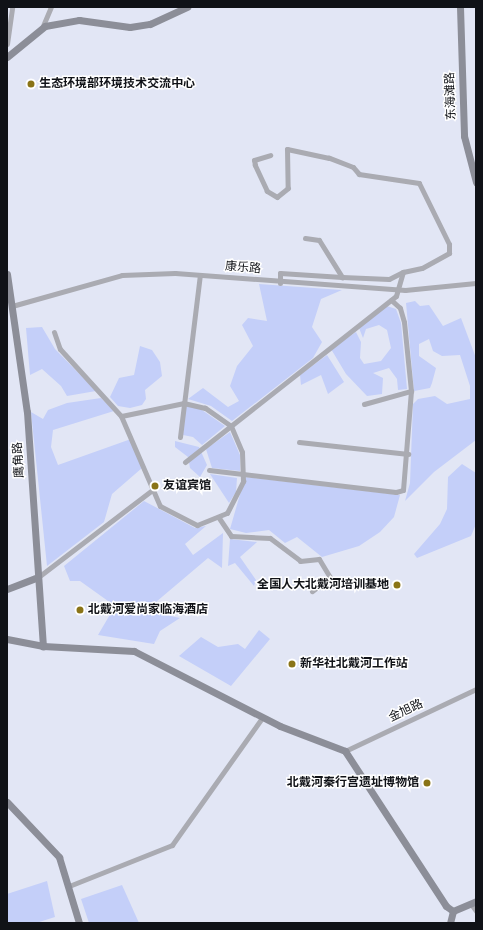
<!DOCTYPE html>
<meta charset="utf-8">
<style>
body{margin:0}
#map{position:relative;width:483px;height:930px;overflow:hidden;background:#e2e6f5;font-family:Figtree,"Noto Sans SC",sans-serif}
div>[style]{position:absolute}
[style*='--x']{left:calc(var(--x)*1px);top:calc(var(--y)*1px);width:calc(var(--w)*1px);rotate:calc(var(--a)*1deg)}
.green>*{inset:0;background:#c4cff9}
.street>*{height:5px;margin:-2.5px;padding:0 2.5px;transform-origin:2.5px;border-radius:2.5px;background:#aaabb2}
.secondary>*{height:7px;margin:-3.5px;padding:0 3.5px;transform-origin:3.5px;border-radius:3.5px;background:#8c8e98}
.dots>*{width:11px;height:11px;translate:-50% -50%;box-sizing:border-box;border:2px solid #fff;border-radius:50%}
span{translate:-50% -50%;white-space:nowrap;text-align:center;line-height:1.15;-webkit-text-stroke:3px #fff;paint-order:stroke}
.poi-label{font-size:12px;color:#101217;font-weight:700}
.left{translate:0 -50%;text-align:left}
.right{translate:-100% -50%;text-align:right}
.street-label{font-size:12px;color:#101217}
.frame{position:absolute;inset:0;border:8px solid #101217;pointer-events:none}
</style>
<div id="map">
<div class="green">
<i style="clip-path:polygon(259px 284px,342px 290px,321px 299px,312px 327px,322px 342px,313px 358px,232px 421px,211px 406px,188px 399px,203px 388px,228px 407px,239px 401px,230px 386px,237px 366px,253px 346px,242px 325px,248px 318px,267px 321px)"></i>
<i style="clip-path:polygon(415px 301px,420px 306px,429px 305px,443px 326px,461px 318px,476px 358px,476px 440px,434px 472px,405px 501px,410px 483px,413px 404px,418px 399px,435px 396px,447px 404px,470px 399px,470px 386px,460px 355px,442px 356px,433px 351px,429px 339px,419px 344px,419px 356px,436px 368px,432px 383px,430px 388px,414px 391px,406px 303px)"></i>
<i style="clip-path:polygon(387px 306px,396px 309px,401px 323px,407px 389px,398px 390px,397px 379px,389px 368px,373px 373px,383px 378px,382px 394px,367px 396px,346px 374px,331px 349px,356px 332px,361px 342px,360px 358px,364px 364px,381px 361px,391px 348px,387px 330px,379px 325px,366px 329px,363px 338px,359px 328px)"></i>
<i style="clip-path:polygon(42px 327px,55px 349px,96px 391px,67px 396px,61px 386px,42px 369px,30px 375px,26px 328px)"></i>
<i style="clip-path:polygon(140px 346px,152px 350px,160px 362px,162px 376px,145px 390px,146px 399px,142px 405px,130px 408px,118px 406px,110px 397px,119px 378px,134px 375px)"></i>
<i style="clip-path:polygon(327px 355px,344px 382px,328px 394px,321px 375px,301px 385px,300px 375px)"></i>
<i style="clip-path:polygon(101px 398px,114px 411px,53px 430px,51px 447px,58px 465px,131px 439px,142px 468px,112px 494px,104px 522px,47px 566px,31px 412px,43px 419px,48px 410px,67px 403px)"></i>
<i style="clip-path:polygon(186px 405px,202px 410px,225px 426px,202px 445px,193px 437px,183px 435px)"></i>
<i style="clip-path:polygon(230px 432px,240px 455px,240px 471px,212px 468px,206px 449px)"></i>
<i style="clip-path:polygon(175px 441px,199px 447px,207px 465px,200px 477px,190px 468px,188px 457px,175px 447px)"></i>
<i style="clip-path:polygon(462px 464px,476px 473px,476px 524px,471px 536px,417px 558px,414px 554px,440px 524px,447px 509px,448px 477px)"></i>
<i style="clip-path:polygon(210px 474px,237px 478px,236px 492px,229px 503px)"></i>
<i style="clip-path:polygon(245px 477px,400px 495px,394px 517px,380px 532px,359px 546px,322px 557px,297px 537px,285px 543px,269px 530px,246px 533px,230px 529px)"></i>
<i style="clip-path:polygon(144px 501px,195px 528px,206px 526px,185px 544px,193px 555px,223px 533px,222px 568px,208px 558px,156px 602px,166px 615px,180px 618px,160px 631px,154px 644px,98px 635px,115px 606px,80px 581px,70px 581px,64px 566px)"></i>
<i style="clip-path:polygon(230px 539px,257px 542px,240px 557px,256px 580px,254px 586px,235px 563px,228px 566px)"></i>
<i style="clip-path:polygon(259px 630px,270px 639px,231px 686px,179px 656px,201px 637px,218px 647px,238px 644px,245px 649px)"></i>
<i style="clip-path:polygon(47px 881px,55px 917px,36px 923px,7px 923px,7px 894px)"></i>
<i style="clip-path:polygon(122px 885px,139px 923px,89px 923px,81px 899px)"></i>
</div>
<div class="street">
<i style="--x:42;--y:28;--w:23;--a:-67"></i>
<i style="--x:7;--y:44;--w:37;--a:-82"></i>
<i style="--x:305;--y:238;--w:14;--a:8"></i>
<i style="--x:319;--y:240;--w:44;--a:58.1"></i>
<i style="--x:342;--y:277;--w:47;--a:2.4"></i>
<i style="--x:389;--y:279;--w:16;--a:-27"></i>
<i style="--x:280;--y:283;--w:10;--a:-90"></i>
<i style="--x:280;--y:273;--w:62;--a:3.7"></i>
<i style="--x:12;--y:306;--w:114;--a:-15.7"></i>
<i style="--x:122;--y:275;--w:53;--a:-2.2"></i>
<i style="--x:175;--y:273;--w:231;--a:4.2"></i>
<i style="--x:405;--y:290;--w:71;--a:-5.6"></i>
<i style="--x:54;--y:332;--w:18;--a:71"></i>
<i style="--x:60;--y:349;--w:91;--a:47.7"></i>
<i style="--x:121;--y:416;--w:98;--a:66.6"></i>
<i style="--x:160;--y:506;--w:42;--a:27.2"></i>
<i style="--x:197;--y:525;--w:32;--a:-22"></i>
<i style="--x:227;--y:513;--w:36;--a:-63"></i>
<i style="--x:243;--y:481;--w:29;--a:-92"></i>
<i style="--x:242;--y:452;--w:28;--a:-113"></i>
<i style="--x:231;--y:426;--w:32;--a:-145"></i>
<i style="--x:205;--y:408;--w:22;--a:-167"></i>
<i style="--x:184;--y:403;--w:64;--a:168.3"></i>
<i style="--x:364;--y:404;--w:49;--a:-15.5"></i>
<i style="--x:180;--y:437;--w:163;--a:-83"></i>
<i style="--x:299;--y:442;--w:110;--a:6.3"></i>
<i style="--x:185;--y:462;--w:268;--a:-38.2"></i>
<i style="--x:396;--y:296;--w:25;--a:-74"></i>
<i style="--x:403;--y:272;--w:19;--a:-12"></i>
<i style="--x:422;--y:268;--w:31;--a:-29"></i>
<i style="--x:449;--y:253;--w:9;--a:-90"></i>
<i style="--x:449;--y:244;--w:68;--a:-116.2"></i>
<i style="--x:419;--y:183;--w:61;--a:-171.5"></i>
<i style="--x:359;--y:174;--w:9;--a:-131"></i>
<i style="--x:353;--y:167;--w:26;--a:-159"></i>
<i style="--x:329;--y:158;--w:43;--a:-167.9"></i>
<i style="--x:287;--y:149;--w:39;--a:89"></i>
<i style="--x:288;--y:188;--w:14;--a:141"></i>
<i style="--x:277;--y:197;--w:12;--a:-149"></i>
<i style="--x:267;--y:191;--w:29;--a:-115"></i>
<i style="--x:255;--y:165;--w:5;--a:-101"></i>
<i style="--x:254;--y:160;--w:17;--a:-17"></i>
<i style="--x:209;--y:470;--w:188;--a:6.7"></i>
<i style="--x:396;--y:492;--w:7;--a:-16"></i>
<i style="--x:403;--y:490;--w:99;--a:-85.4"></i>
<i style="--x:411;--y:391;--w:69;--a:-95.8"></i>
<i style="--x:404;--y:322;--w:15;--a:-106"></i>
<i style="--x:400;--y:308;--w:12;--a:-138"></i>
<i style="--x:219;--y:518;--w:22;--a:56"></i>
<i style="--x:231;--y:536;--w:39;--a:3"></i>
<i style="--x:270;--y:538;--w:38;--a:37"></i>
<i style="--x:300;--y:561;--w:19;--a:-6"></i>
<i style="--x:319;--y:559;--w:21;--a:59"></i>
<i style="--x:330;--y:577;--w:23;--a:142"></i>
<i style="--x:37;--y:578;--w:145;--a:-37.4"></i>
<i style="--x:345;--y:751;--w:145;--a:-25.3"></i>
<i style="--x:69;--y:886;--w:111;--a:-21.7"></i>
<i style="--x:172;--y:845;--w:156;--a:-54.7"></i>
<i style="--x:471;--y:904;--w:9;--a:54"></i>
</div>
<div class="secondary">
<i style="--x:460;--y:7;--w:129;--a:88.2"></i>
<i style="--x:464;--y:136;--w:48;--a:75.4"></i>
<i style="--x:7;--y:57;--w:49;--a:-39.2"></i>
<i style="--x:45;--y:26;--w:35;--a:-10"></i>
<i style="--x:79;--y:20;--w:51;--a:7.8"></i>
<i style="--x:130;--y:27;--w:20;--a:-9"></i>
<i style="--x:150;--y:24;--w:41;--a:-24.7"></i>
<i style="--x:7;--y:274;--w:139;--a:81.8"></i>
<i style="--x:27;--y:412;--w:235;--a:86.1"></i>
<i style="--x:7;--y:589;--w:31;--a:-21"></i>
<i style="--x:7;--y:639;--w:37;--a:11"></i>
<i style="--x:43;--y:646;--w:91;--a:3.1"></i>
<i style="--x:134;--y:651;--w:164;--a:27.2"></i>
<i style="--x:280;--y:726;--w:70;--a:21"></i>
<i style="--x:345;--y:751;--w:185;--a:56.9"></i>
<i style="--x:446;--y:906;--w:9;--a:36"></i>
<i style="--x:7;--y:802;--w:76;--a:46.6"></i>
<i style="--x:59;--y:857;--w:69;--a:73.1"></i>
<i style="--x:450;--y:923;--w:12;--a:-76"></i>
<i style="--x:453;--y:911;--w:25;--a:-23"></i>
</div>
<div class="dots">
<i style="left:31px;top:84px;background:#8a7417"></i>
<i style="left:155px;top:486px;background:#8a7417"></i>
<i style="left:397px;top:585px;background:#8a7417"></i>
<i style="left:80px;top:610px;background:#8a7417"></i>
<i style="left:292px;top:664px;background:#8a7417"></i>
<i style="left:427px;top:783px;background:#8a7417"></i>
</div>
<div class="poi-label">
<span class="left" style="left:39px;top:84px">生态环境部环境技术交流中心</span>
<span class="left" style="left:163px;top:486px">友谊宾馆</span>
<span class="right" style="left:389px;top:585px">全国人大北戴河培训基地</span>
<span class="left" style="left:88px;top:610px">北戴河爱尚家临海酒店</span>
<span class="left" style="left:300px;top:664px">新华社北戴河工作站</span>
<span class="right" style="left:419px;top:783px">北戴河秦行宫遗址博物馆</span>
</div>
<div class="street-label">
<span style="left:451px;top:96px;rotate:-92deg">东海滩路</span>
<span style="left:243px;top:268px;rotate:5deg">康乐路</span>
<span style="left:19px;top:460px;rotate:-94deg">鹰角路</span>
<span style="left:406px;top:711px;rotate:-25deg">金旭路</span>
</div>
<div class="frame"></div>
</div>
